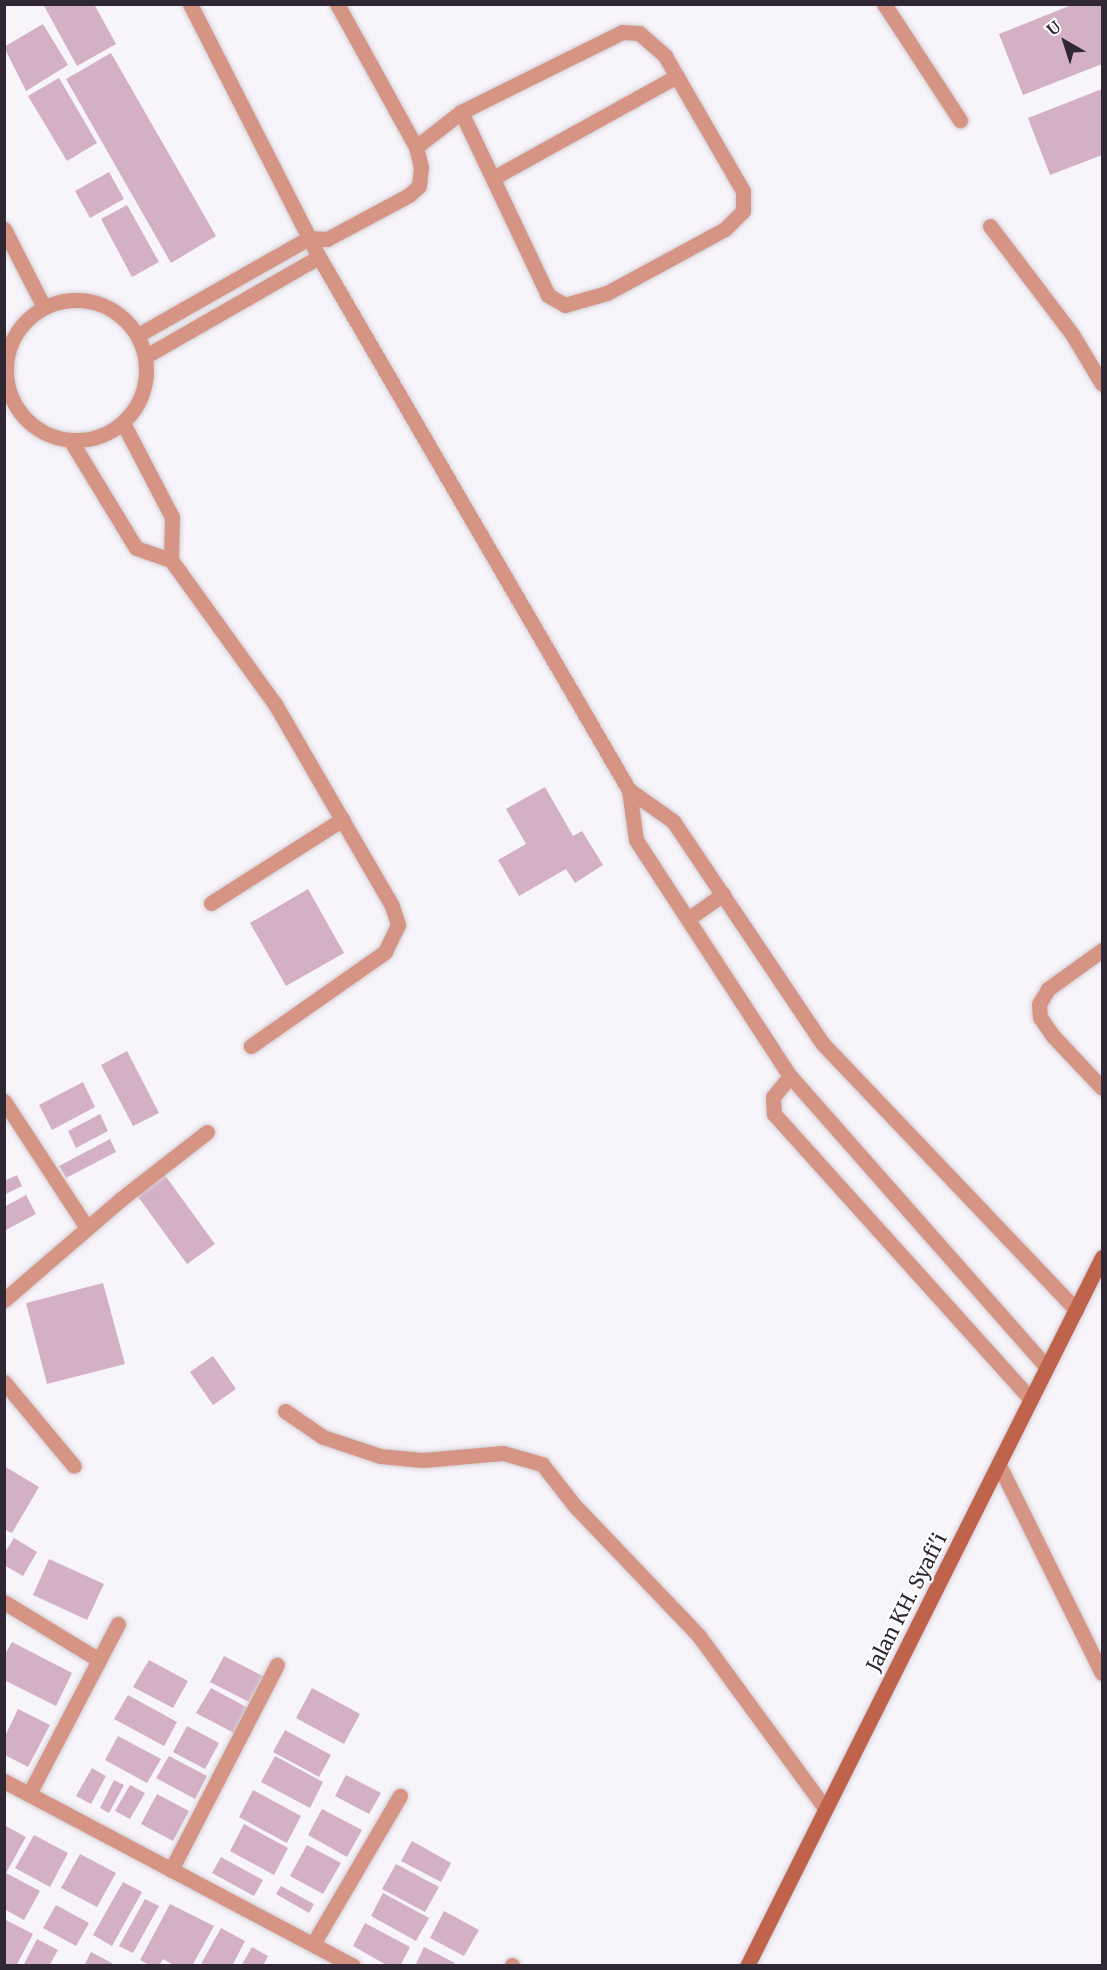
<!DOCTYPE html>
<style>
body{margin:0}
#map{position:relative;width:1107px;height:1970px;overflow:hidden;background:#f7f4fa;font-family:Merriweather,serif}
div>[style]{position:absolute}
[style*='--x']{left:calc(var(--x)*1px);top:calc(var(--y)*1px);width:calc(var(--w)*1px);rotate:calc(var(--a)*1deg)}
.building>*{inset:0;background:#d4b0c4}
.roads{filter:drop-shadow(0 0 2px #d3cfd6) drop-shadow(0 0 2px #d3cfd6)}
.service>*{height:15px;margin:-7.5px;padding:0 7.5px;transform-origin:7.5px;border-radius:7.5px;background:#d69584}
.minor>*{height:15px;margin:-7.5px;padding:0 7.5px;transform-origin:7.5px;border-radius:7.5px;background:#d69584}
.minor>.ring{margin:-7.5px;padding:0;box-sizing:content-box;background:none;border:15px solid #d69584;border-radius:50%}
.secondary>*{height:15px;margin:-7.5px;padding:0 7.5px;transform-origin:7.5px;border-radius:7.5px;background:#c0634c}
span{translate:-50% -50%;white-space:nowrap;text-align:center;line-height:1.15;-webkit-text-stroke:4.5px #fff;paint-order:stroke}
.street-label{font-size:20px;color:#2f2834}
.frame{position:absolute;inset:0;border:6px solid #2f2834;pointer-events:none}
.north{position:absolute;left:1035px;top:12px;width:60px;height:60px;-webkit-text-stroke:4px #fff;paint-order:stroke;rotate:321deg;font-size:16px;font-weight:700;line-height:24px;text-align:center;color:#2f2834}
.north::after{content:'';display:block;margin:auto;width:21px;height:27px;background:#2f2834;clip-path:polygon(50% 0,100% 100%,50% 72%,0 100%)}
</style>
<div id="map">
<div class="building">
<i style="clip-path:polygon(43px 4px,94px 4px,116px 44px,77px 66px)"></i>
<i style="clip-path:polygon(1074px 4px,1102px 4px,1102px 64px,1023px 95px,999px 34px)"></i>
<i style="clip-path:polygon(43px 24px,68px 65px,26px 91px,4px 47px)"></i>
<i style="clip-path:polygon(111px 53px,216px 236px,171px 263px,66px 79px)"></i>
<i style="clip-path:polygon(59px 78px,97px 143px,67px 161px,28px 96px)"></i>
<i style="clip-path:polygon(1102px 89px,1102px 155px,1050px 175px,1028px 118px)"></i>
<i style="clip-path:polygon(109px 172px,124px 199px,90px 218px,75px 191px)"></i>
<i style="clip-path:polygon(127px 205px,159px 262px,132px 277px,101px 219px)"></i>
<i style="clip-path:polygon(545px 787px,573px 836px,582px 831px,603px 865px,575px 883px,566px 869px,519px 896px,498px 860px,526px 844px,506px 809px)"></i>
<i style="clip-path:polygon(308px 889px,344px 953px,286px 986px,250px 923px)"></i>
<i style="clip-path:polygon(127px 1051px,159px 1113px,133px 1126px,101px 1065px)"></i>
<i style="clip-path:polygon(83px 1082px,95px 1107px,52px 1130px,39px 1105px)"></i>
<i style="clip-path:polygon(100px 1114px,108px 1131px,76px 1148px,68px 1131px)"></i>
<i style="clip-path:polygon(110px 1139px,116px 1152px,66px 1178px,59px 1166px)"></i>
<i style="clip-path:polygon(164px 1174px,215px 1244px,187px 1264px,136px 1194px)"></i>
<i style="clip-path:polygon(17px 1175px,22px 1186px,4px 1195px,4px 1181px)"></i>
<i style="clip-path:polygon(26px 1195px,36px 1214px,4px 1231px,4px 1207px)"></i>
<i style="clip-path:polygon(103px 1283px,125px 1364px,47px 1384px,26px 1303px)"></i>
<i style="clip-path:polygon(213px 1356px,236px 1389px,213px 1405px,190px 1372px)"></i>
<i style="clip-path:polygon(4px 1466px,39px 1487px,12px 1533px,4px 1529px)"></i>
<i style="clip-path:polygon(14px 1538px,37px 1552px,23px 1576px,4px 1565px,4px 1554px)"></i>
<i style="clip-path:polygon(49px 1559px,104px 1584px,87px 1620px,33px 1595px)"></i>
<i style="clip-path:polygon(12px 1642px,72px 1673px,56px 1706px,4px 1680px,4px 1656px)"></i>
<i style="clip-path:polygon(224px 1656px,263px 1676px,249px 1702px,210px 1682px)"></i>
<i style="clip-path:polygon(149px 1660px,188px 1681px,173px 1708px,133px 1687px)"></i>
<i style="clip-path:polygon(211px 1688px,248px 1708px,234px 1733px,196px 1713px)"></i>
<i style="clip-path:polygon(312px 1688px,360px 1714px,344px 1744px,296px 1718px)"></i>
<i style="clip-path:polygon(128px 1695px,177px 1722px,164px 1746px,114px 1719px)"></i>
<i style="clip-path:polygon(18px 1709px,50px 1725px,28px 1767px,5px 1755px,5px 1736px)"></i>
<i style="clip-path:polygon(187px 1726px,219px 1743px,205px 1769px,173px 1752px)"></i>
<i style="clip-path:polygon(285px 1730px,331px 1755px,319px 1777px,273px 1752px)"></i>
<i style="clip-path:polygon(118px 1736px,161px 1759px,147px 1783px,105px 1760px)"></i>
<i style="clip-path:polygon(169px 1756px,207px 1776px,195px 1799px,156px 1778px)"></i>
<i style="clip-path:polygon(275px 1756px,323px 1782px,310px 1808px,261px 1782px)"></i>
<i style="clip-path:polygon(92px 1768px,106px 1776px,91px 1804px,76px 1796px)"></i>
<i style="clip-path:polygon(346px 1775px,381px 1793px,369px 1814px,335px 1796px)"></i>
<i style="clip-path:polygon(114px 1780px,124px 1785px,109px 1813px,100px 1808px)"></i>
<i style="clip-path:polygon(130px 1785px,145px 1793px,130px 1819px,115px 1811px)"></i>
<i style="clip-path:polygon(253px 1790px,301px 1816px,287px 1843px,239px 1817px)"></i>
<i style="clip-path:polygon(157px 1794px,189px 1811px,173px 1841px,141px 1824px)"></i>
<i style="clip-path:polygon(322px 1809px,362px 1830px,347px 1857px,308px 1835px)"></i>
<i style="clip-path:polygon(244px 1824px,288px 1848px,274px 1875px,230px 1851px)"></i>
<i style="clip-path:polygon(4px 1825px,26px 1837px,6px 1873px,40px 1891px,24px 1920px,4px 1909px)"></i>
<i style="clip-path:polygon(34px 1835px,68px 1853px,50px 1887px,15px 1868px)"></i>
<i style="clip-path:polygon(412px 1841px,451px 1863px,441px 1882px,401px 1861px)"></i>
<i style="clip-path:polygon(307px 1845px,341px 1863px,323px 1894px,290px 1876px)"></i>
<i style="clip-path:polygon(80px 1854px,116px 1873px,97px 1907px,61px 1888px)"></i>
<i style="clip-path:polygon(221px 1857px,263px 1880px,254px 1896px,212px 1873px)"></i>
<i style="clip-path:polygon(396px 1864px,439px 1887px,425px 1912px,382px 1889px)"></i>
<i style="clip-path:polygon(123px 1882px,142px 1892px,112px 1946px,93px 1935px)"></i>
<i style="clip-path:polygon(281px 1886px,314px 1904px,309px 1913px,276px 1894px)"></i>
<i style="clip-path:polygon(383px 1893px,429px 1918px,416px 1941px,371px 1916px)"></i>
<i style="clip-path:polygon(145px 1899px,159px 1906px,133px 1953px,119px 1946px)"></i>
<i style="clip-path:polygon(170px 1904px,214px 1926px,192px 1966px,175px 1966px,163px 1959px,159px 1966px,151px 1966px,140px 1960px)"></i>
<i style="clip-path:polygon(56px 1905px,89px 1923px,76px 1946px,43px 1928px)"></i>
<i style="clip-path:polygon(444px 1911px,479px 1930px,464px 1956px,430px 1938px)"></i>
<i style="clip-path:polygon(4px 1919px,33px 1934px,16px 1966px,4px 1966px)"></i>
<i style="clip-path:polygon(365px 1923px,410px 1947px,400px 1966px,388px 1966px,353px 1946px)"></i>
<i style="clip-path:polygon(221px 1928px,245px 1941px,232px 1966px,200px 1966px)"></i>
<i style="clip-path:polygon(37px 1939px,58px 1950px,49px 1966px,23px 1966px)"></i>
<i style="clip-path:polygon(252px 1947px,268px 1956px,263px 1966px,241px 1966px)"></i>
<i style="clip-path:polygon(424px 1947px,455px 1963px,453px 1966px,415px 1966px)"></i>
<i style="clip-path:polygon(91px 1952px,112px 1963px,111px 1966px,84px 1966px)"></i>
</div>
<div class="roads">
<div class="service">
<i style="--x:416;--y:147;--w:57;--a:-37.9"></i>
<i style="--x:461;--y:112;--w:180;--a:-26.4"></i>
<i style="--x:622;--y:32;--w:17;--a:3"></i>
<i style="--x:639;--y:33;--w:35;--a:41"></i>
<i style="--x:665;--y:56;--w:156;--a:60"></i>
<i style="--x:743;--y:191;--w:20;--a:90"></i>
<i style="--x:743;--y:211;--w:25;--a:135"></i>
<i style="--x:725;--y:229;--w:134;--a:151.5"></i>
<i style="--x:607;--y:293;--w:44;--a:164.1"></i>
<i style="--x:565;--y:305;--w:20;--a:-150"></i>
<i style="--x:548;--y:295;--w:203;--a:-115.4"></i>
<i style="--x:493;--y:178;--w:210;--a:-29"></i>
<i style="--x:309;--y:238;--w:18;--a:3"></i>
<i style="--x:327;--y:239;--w:93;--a:-28.2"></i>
<i style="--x:409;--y:195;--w:13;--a:-42"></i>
<i style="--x:419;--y:186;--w:19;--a:-84"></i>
<i style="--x:421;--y:167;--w:21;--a:-104"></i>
<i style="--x:416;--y:147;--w:163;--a:-118.9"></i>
<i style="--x:1102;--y:950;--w:67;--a:144.2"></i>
<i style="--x:1048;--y:989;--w:17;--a:121"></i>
<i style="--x:1039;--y:1004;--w:13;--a:86"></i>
<i style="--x:1040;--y:1017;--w:23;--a:56"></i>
<i style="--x:1053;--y:1036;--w:71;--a:46.7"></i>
<i style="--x:790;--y:1076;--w:27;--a:129"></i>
<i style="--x:773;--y:1097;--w:17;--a:87"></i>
<i style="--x:774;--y:1114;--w:384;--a:48"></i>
<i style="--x:285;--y:1411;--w:46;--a:34.4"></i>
<i style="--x:323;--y:1437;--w:60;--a:18.4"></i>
<i style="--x:380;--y:1456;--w:43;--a:5.3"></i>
<i style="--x:423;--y:1460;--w:80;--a:-5"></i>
<i style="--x:503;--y:1453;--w:41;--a:15.8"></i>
<i style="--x:542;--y:1464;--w:52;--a:52"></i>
<i style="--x:574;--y:1505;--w:181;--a:46.3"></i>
<i style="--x:699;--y:1636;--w:213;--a:53.8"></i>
<i style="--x:999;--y:1465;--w:232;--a:63.7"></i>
</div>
<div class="minor">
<i style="--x:190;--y:4;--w:284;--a:63"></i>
<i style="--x:319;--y:257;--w:617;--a:59.82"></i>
<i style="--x:629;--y:790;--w:50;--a:82"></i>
<i style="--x:636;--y:840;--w:282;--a:56.9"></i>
<i style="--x:790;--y:1076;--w:387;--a:48.6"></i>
<i style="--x:884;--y:4;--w:139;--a:56.8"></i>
<i style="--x:990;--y:226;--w:136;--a:52.8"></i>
<i style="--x:1072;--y:334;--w:58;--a:59"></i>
<i style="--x:4;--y:229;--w:88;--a:62.9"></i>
<i class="ring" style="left:6px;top:300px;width:125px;height:125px"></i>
<i style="--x:138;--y:335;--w:197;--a:-29.6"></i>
<i style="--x:146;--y:356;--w:199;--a:-29.8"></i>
<i style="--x:123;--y:423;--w:106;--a:62.5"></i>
<i style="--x:172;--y:517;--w:43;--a:91.3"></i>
<i style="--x:171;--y:560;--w:178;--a:54.2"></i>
<i style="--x:275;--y:704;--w:233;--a:59.9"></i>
<i style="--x:392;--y:906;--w:20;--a:72"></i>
<i style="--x:398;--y:925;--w:30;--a:116"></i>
<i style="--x:385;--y:952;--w:164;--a:145"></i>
<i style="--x:71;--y:441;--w:125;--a:58.7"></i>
<i style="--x:136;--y:548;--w:37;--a:19"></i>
<i style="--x:629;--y:790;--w:54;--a:35.2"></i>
<i style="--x:673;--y:821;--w:269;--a:56.1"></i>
<i style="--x:823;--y:1044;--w:367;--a:46.4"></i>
<i style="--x:211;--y:903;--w:156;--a:-32.5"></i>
<i style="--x:688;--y:919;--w:43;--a:-35.5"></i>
<i style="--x:4;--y:1101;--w:152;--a:56.8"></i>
<i style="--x:4;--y:1300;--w:155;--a:-40.8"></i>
<i style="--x:121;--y:1199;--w:109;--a:-37.9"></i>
<i style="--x:4;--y:1382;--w:109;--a:50.2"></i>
<i style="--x:4;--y:1602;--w:111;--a:31.4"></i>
<i style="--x:4;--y:1781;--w:395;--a:27.9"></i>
<i style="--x:29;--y:1794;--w:192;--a:-62.4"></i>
<i style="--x:171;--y:1870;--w:231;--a:-62.7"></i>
<i style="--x:313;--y:1944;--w:172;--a:-59.6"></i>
<i style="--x:512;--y:1966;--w:1;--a:-90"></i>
</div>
<div class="secondary">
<i style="--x:747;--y:1966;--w:793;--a:-63.4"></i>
</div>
</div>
<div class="street-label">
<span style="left:906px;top:1602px;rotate:-63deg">Jalan KH. Syafi'i</span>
</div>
<div class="frame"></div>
<div class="north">U</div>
</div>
